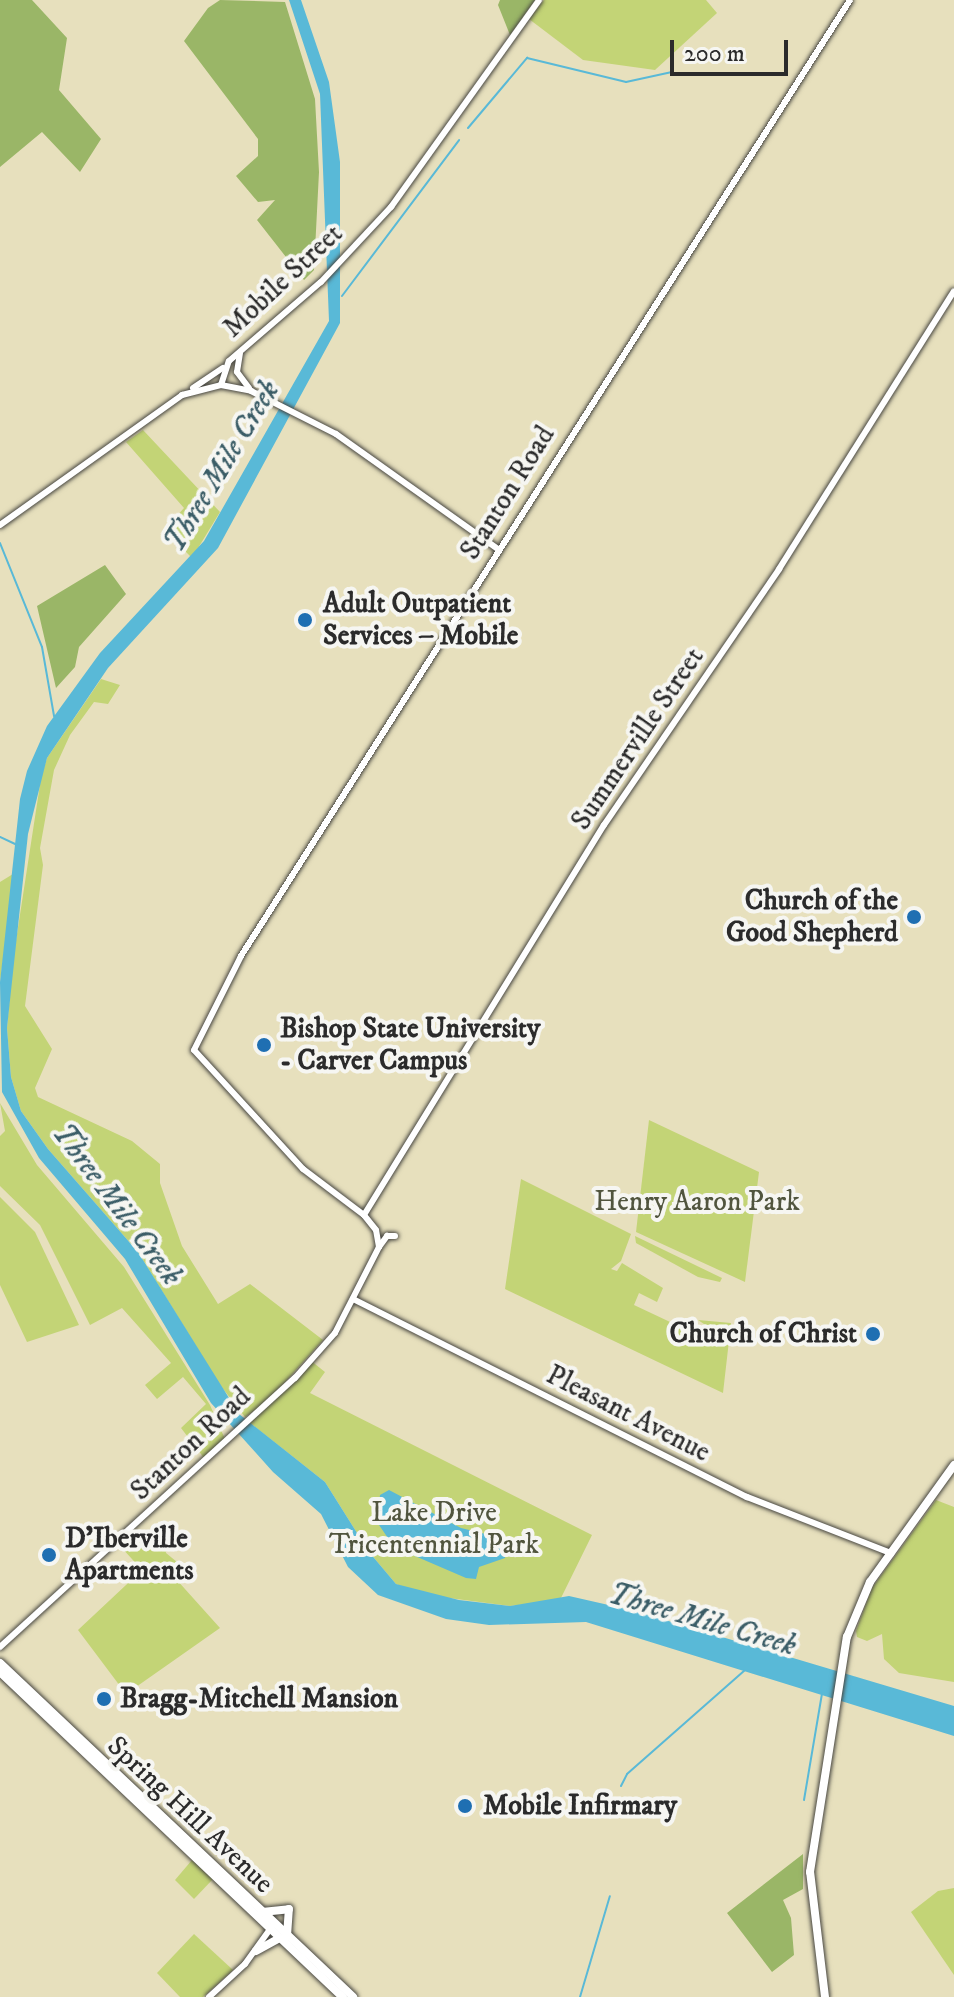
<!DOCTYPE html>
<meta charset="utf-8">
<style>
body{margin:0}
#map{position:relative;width:954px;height:1997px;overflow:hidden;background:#e7e0bd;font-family:"IM FELL DW Pica",serif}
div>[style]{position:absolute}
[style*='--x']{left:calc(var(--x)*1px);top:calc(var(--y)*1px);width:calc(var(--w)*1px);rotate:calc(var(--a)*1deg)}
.green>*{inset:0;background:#c3d476}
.forest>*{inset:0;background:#9ab667}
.water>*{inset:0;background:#59b9d7}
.stream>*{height:2px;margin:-1px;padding:0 1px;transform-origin:1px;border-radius:1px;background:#59b9d7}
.roads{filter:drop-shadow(0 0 2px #474641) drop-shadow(0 0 2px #474641)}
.tertiary>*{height:6px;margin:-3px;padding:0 3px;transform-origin:3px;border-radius:3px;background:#fff}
.primary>*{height:8px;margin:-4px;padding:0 4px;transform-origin:4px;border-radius:4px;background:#fff}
.dots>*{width:22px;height:22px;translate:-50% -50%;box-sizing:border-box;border:4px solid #f6f6f2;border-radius:50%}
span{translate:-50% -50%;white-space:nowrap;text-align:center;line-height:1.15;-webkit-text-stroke:8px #f6f6f2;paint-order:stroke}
.street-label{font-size:28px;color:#2b2b2b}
.poi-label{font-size:28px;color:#2b2b2b;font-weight:700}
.left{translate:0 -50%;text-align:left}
.right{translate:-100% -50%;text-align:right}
.park-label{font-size:28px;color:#51553e}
.water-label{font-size:30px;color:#3b5d67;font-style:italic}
.scale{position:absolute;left:670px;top:40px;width:118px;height:36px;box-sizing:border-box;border:4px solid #2b2b2b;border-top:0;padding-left:10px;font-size:24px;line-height:28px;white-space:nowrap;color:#2b2b2b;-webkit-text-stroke:6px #f6f6f2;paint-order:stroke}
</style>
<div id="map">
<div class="green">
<i style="clip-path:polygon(544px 0,706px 0,717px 13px,655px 70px,583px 60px,529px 19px)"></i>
<i style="clip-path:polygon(143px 430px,220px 512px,192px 558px,164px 530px,184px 508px,126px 442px)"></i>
<i style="clip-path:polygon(101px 679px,120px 685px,108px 704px,94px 702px,70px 735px,54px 770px,40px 848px,43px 865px,25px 1006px,52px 1049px,35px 1088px,38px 1097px,132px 1141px,160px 1164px,160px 1183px,182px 1246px,218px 1304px,250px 1284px,323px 1340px,267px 1402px,245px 1417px,220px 1385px,138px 1252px,48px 1149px,21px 1111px,11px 1077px,7px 1028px,13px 960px,41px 778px,47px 758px)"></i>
<i style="clip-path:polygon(13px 874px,13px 886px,0 982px,0 882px)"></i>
<i style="clip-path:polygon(0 1103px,37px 1165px,124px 1267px,210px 1405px,225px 1439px,204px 1458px,181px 1428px,206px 1404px,183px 1377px,157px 1399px,145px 1385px,171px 1363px,122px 1308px,90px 1325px,40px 1225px,0 1186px,0 1136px,5px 1131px)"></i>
<i style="clip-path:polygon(649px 1120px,759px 1172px,745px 1282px,636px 1232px)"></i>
<i style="clip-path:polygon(521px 1179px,631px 1234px,621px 1261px,611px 1269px,617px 1271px,622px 1263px,663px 1288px,657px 1302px,639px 1293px,634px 1305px,702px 1337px,707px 1326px,698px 1320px,731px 1323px,723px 1393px,505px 1289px)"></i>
<i style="clip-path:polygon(0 1197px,35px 1232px,79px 1325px,27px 1342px,0 1285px)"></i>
<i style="clip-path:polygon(635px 1236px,722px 1278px,720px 1282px,698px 1277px,636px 1243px)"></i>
<i style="clip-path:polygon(310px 1360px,325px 1372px,310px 1393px,592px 1535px,560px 1600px,510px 1606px,426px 1595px,396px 1584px,369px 1552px,325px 1482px,249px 1422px)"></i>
<i style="clip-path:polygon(936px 1500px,954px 1507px,954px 1682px,899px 1673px,884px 1659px,882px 1634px,867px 1641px,857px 1637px,856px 1631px,872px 1588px)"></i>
<i style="clip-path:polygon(163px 1533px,166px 1553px,177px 1562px,167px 1569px,220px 1628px,126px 1694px,78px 1630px,142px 1570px,121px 1547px,135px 1535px)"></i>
<i style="clip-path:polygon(192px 1860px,213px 1879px,194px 1899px,175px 1880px)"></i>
<i style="clip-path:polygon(954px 1888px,954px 1975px,911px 1912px,938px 1891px)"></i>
<i style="clip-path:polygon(194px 1934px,233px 1970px,203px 1997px,180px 1997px,157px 1973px)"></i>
</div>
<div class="forest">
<i style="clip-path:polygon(0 0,32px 0,67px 38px,59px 90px,101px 139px,80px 172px,42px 132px,0 167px)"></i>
<i style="clip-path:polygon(220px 0,285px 2px,315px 99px,319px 172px,314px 270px,304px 280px,257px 220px,275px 200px,258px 202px,236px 176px,258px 156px,258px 139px,184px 41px,208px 8px)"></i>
<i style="clip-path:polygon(500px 0,535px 0,510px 35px,498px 5px)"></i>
<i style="clip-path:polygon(105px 565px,126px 594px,79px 647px,75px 667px,56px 688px,37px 606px)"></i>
<i style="clip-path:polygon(803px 1854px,803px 1889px,783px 1900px,791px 1918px,794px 1955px,772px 1972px,727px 1913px)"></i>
</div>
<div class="water">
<i style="clip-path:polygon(289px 0,301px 0,329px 82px,340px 162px,340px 323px,218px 548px,108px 668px,47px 758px,28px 834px,7px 1028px,11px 1077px,21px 1111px,48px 1149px,138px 1252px,239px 1414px,325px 1482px,369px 1552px,396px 1584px,459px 1600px,510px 1606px,569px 1596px,635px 1611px,954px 1706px,954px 1736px,586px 1622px,489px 1625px,446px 1619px,378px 1595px,348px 1567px,321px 1514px,273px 1472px,211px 1403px,125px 1259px,39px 1158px,2px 1092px,0 982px,20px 799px,27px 771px,47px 726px,100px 653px,204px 541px,329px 321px,320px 94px)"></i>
<i style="clip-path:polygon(389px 1490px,461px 1528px,498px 1537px,507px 1545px,505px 1558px,479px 1567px,476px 1579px,466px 1578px,394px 1547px,377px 1522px,380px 1495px)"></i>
</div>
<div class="stream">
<i style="--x:468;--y:128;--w:92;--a:-49.9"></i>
<i style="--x:527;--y:58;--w:102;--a:13.6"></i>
<i style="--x:626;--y:82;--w:47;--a:-12.3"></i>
<i style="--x:342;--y:296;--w:195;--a:-53.1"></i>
<i style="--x:0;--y:543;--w:112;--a:68"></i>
<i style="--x:42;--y:647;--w:70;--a:80.1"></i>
<i style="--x:0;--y:837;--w:19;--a:25"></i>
<i style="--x:621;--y:1786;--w:13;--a:-63"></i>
<i style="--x:627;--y:1774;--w:157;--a:-41.4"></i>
<i style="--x:804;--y:1800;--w:108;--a:-80.4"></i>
<i style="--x:580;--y:1997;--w:105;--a:-73.5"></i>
</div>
<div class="roads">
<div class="tertiary">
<i style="--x:240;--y:353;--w:19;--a:99"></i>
<i style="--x:237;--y:372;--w:20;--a:53"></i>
<i style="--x:221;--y:385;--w:25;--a:-72"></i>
<i style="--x:229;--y:361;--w:121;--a:-40.7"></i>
<i style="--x:321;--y:282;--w:103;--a:-47"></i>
<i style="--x:391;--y:207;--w:254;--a:-54.4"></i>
<i style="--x:193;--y:388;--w:36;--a:-34"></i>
<i style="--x:0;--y:525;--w:224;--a:-35.5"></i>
<i style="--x:182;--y:395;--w:40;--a:-14.4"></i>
<i style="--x:221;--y:385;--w:31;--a:11"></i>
<i style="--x:251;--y:391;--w:95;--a:26.8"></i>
<i style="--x:336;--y:434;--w:199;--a:35.4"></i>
<i style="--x:364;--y:1215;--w:458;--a:-58.4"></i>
<i style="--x:604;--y:825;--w:310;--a:-55.6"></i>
<i style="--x:779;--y:569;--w:328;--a:-57.8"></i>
<i style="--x:379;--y:1247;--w:17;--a:-100"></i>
<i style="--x:376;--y:1230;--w:19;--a:-129"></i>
<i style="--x:364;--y:1215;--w:76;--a:-143"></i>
<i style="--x:303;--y:1169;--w:161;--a:-132.5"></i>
<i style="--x:194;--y:1050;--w:105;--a:-63.4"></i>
<i style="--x:241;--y:956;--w:1133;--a:-57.5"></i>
<i style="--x:353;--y:1299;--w:441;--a:26.7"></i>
<i style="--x:747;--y:1497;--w:155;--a:21.3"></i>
<i style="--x:0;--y:1647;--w:399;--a:-42.4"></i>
<i style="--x:295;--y:1378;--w:60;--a:-48.4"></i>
<i style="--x:335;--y:1333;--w:97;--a:-62.9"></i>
<i style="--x:379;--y:1247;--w:14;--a:-54"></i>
<i style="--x:387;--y:1236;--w:8;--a:0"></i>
<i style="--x:209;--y:1997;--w:49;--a:-42.5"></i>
<i style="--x:245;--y:1964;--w:48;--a:-54.3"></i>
</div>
<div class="primary">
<i style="--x:0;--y:1663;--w:486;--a:43.4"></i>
<i style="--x:0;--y:1672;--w:473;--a:43.5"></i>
<i style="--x:262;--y:1912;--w:27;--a:-6"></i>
<i style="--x:287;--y:1936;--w:27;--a:-86"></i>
<i style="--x:256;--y:1951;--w:26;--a:-29"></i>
<i style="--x:825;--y:1997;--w:126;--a:-96.8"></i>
<i style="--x:810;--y:1872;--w:238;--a:-81.1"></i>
<i style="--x:847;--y:1637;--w:60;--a:-67.3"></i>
<i style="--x:870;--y:1582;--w:144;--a:-54.3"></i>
</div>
</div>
<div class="dots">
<i style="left:305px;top:620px;background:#1f6fb2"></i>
<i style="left:914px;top:917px;background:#1f6fb2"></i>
<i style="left:264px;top:1045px;background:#1f6fb2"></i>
<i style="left:873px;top:1334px;background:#1f6fb2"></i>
<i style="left:49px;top:1555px;background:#1f6fb2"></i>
<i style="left:104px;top:1699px;background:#1f6fb2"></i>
<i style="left:465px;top:1806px;background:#1f6fb2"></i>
</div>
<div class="street-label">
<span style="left:283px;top:281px;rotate:-43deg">Mobile Street</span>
<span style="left:508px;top:493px;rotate:-58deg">Stanton Road</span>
<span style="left:638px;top:739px;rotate:-56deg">Summerville Street</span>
<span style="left:628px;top:1414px;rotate:27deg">Pleasant Avenue</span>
<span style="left:191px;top:1444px;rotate:-43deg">Stanton Road</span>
<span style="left:190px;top:1815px;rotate:43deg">Spring Hill Avenue</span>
</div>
<div class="poi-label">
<span class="left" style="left:323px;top:620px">Adult Outpatient<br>Services – Mobile</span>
<span class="right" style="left:898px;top:917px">Church of the<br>Good Shepherd</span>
<span class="left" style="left:280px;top:1045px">Bishop State University<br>- Carver Campus</span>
<span class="right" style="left:857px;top:1334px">Church of Christ</span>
<span class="left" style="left:65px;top:1555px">D'Iberville<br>Apartments</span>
<span class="left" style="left:120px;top:1699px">Bragg-Mitchell Mansion</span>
<span class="left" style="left:483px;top:1806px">Mobile Infirmary</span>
</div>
<div class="park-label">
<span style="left:697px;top:1202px">Henry Aaron Park</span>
<span style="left:434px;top:1529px">Lake Drive<br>Tricentennial Park</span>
</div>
<div class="water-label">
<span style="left:223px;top:467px;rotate:-59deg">Three Mile Creek</span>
<span style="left:116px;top:1205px;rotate:53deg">Three Mile Creek</span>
<span style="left:702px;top:1621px;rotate:16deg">Three Mile Creek</span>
</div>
<div class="scale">200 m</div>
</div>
